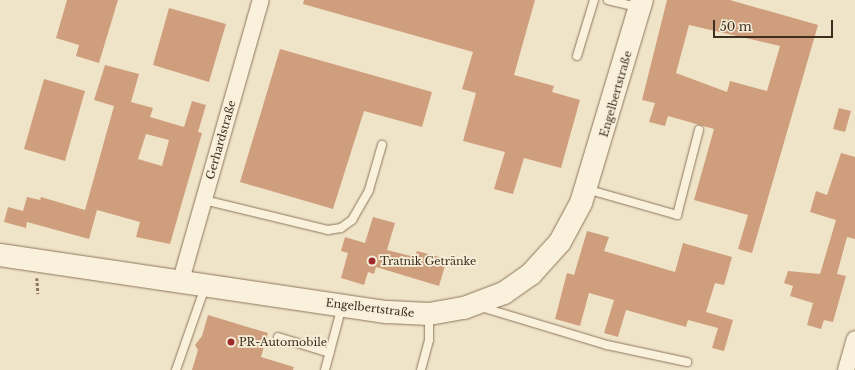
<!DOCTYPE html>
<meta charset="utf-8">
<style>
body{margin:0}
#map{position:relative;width:855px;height:370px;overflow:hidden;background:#f0e4c8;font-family:"Libre Baskerville",serif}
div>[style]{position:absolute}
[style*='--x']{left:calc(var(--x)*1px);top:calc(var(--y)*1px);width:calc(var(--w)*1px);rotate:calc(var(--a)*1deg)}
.building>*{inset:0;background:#cf9f7d}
.path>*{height:2.5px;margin-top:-1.25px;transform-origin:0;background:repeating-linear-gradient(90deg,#8d765c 0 3px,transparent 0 5px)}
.roads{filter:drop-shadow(0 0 1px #8d765c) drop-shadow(0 0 1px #8d765c)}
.lane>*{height:8px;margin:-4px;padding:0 4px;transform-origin:4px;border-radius:4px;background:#faf1dc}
.street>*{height:16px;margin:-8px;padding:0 8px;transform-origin:8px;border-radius:8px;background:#faf1dc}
.secondary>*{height:22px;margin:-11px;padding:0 11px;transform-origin:11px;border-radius:11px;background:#faf1dc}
.dots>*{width:11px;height:11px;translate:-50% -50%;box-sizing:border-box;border:2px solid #f7eed8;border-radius:50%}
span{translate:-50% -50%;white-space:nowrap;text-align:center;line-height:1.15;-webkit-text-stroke:3.5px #f7eed8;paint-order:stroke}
.street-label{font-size:11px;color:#3d2e20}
.poi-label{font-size:11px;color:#3d2e20}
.left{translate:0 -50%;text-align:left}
.scale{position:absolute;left:713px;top:20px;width:120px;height:18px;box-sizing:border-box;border:2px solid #3d2e20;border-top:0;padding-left:5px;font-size:12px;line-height:14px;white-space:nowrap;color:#3d2e20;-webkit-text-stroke:3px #f7eed8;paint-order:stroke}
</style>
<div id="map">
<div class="building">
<i style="clip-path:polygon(67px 0,118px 0,99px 63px,76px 56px,79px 45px,56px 38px)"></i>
<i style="clip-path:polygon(304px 0,535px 0,514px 75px,554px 86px,552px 92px,580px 100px,561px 168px,524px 158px,513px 194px,494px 189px,505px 152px,463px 141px,476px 93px,462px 89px,473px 52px,303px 4px)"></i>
<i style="clip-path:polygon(evenodd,667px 0,730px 0,818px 25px,752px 253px,738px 249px,748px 215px,694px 200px,714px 129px,668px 116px,665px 126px,649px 122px,655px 103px,642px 100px,667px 0,689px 25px,780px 46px,767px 91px,730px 81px,727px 92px,676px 73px,689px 25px)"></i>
<i style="clip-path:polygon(169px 8px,226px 24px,209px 82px,153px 65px)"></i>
<i style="clip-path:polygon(280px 49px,432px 92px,422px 127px,364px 111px,333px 209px,240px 182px)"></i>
<i style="clip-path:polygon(evenodd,105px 65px,139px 74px,131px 102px,153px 108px,150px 117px,184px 127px,192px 101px,206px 105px,198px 132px,202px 133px,170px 244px,136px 237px,140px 222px,97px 210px,89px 239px,27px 222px,26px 228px,4px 222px,8px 207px,23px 211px,27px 197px,40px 200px,41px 197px,85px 210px,114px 106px,94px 100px,105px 65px,146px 134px,169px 140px,162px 166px,138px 159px,146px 134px)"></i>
<i style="clip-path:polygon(44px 79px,85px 91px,65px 161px,24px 149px)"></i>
<i style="clip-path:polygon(839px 108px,851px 111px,845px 132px,833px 129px)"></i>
<i style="clip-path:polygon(841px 153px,855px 157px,855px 239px,847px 237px,837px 274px,846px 276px,833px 322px,824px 320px,821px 329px,807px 325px,813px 303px,790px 296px,793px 286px,784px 283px,788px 271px,820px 274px,836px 220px,810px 212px,816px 191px,827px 195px)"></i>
<i style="clip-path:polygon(373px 217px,395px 223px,387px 250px,415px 257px,417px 251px,447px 259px,439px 286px,376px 267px,374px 274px,368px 272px,364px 285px,341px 278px,348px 253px,341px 251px,345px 237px,365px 243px)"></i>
<i style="clip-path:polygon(587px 231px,609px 237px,604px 251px,675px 272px,683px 243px,732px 257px,724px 285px,715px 283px,706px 312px,733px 320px,724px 351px,712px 348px,718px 328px,688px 320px,686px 327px,626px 310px,618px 337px,604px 333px,614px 300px,589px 293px,580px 326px,555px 319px,567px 273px,574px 275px)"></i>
<i style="clip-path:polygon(208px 315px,268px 333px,261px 357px,294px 367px,293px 370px,192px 370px,198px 350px,195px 345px,202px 336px)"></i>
</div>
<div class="path">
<i style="--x:37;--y:278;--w:16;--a:86"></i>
</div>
<div class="roads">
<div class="lane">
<i style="--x:608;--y:0;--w:32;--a:14"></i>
<i style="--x:577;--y:56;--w:59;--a:-73.1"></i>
<i style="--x:586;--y:189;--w:95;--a:15.9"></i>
<i style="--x:677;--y:215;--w:88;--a:-75.5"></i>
<i style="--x:204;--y:200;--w:128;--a:13.6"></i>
<i style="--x:328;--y:230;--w:13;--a:-9"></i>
<i style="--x:341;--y:228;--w:14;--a:-36"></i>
<i style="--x:352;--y:220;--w:34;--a:-60"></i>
<i style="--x:369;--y:190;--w:47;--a:-73.9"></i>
<i style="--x:481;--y:307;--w:132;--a:16.8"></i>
<i style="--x:607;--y:345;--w:82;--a:12"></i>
<i style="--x:278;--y:337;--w:54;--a:17.1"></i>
<i style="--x:176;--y:370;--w:88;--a:-70.7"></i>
<i style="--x:325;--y:370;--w:66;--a:-75.1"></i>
<i style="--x:421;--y:370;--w:31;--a:-75"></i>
<i style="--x:429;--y:340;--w:25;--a:-90"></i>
</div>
<div class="street">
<i style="--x:181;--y:280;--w:291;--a:-74.1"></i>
<i style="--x:846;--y:370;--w:32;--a:-74"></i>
</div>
<div class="secondary">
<i style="--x:0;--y:255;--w:392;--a:8.4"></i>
<i style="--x:388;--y:312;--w:41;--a:2.8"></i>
<i style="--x:429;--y:314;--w:36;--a:-10"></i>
<i style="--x:464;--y:308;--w:43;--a:-20.6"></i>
<i style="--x:504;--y:293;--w:33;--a:-35"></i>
<i style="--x:531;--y:274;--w:43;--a:-47.8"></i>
<i style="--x:560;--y:242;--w:44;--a:-61.7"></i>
<i style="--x:581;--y:203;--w:212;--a:-73.3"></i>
</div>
</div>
<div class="dots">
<i style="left:372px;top:261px;background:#9e2a2b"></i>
<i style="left:231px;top:342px;background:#9e2a2b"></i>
</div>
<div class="street-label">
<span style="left:616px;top:94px;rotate:-74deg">Engelbertstraße</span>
<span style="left:221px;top:140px;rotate:-74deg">Gerhardstraße</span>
<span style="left:370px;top:308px;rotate:7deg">Engelbertstraße</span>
</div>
<div class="poi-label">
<span class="left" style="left:380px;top:261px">Tratnik Getränke</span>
<span class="left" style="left:239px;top:342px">PR-Automobile</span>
</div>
<div class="scale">50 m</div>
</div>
